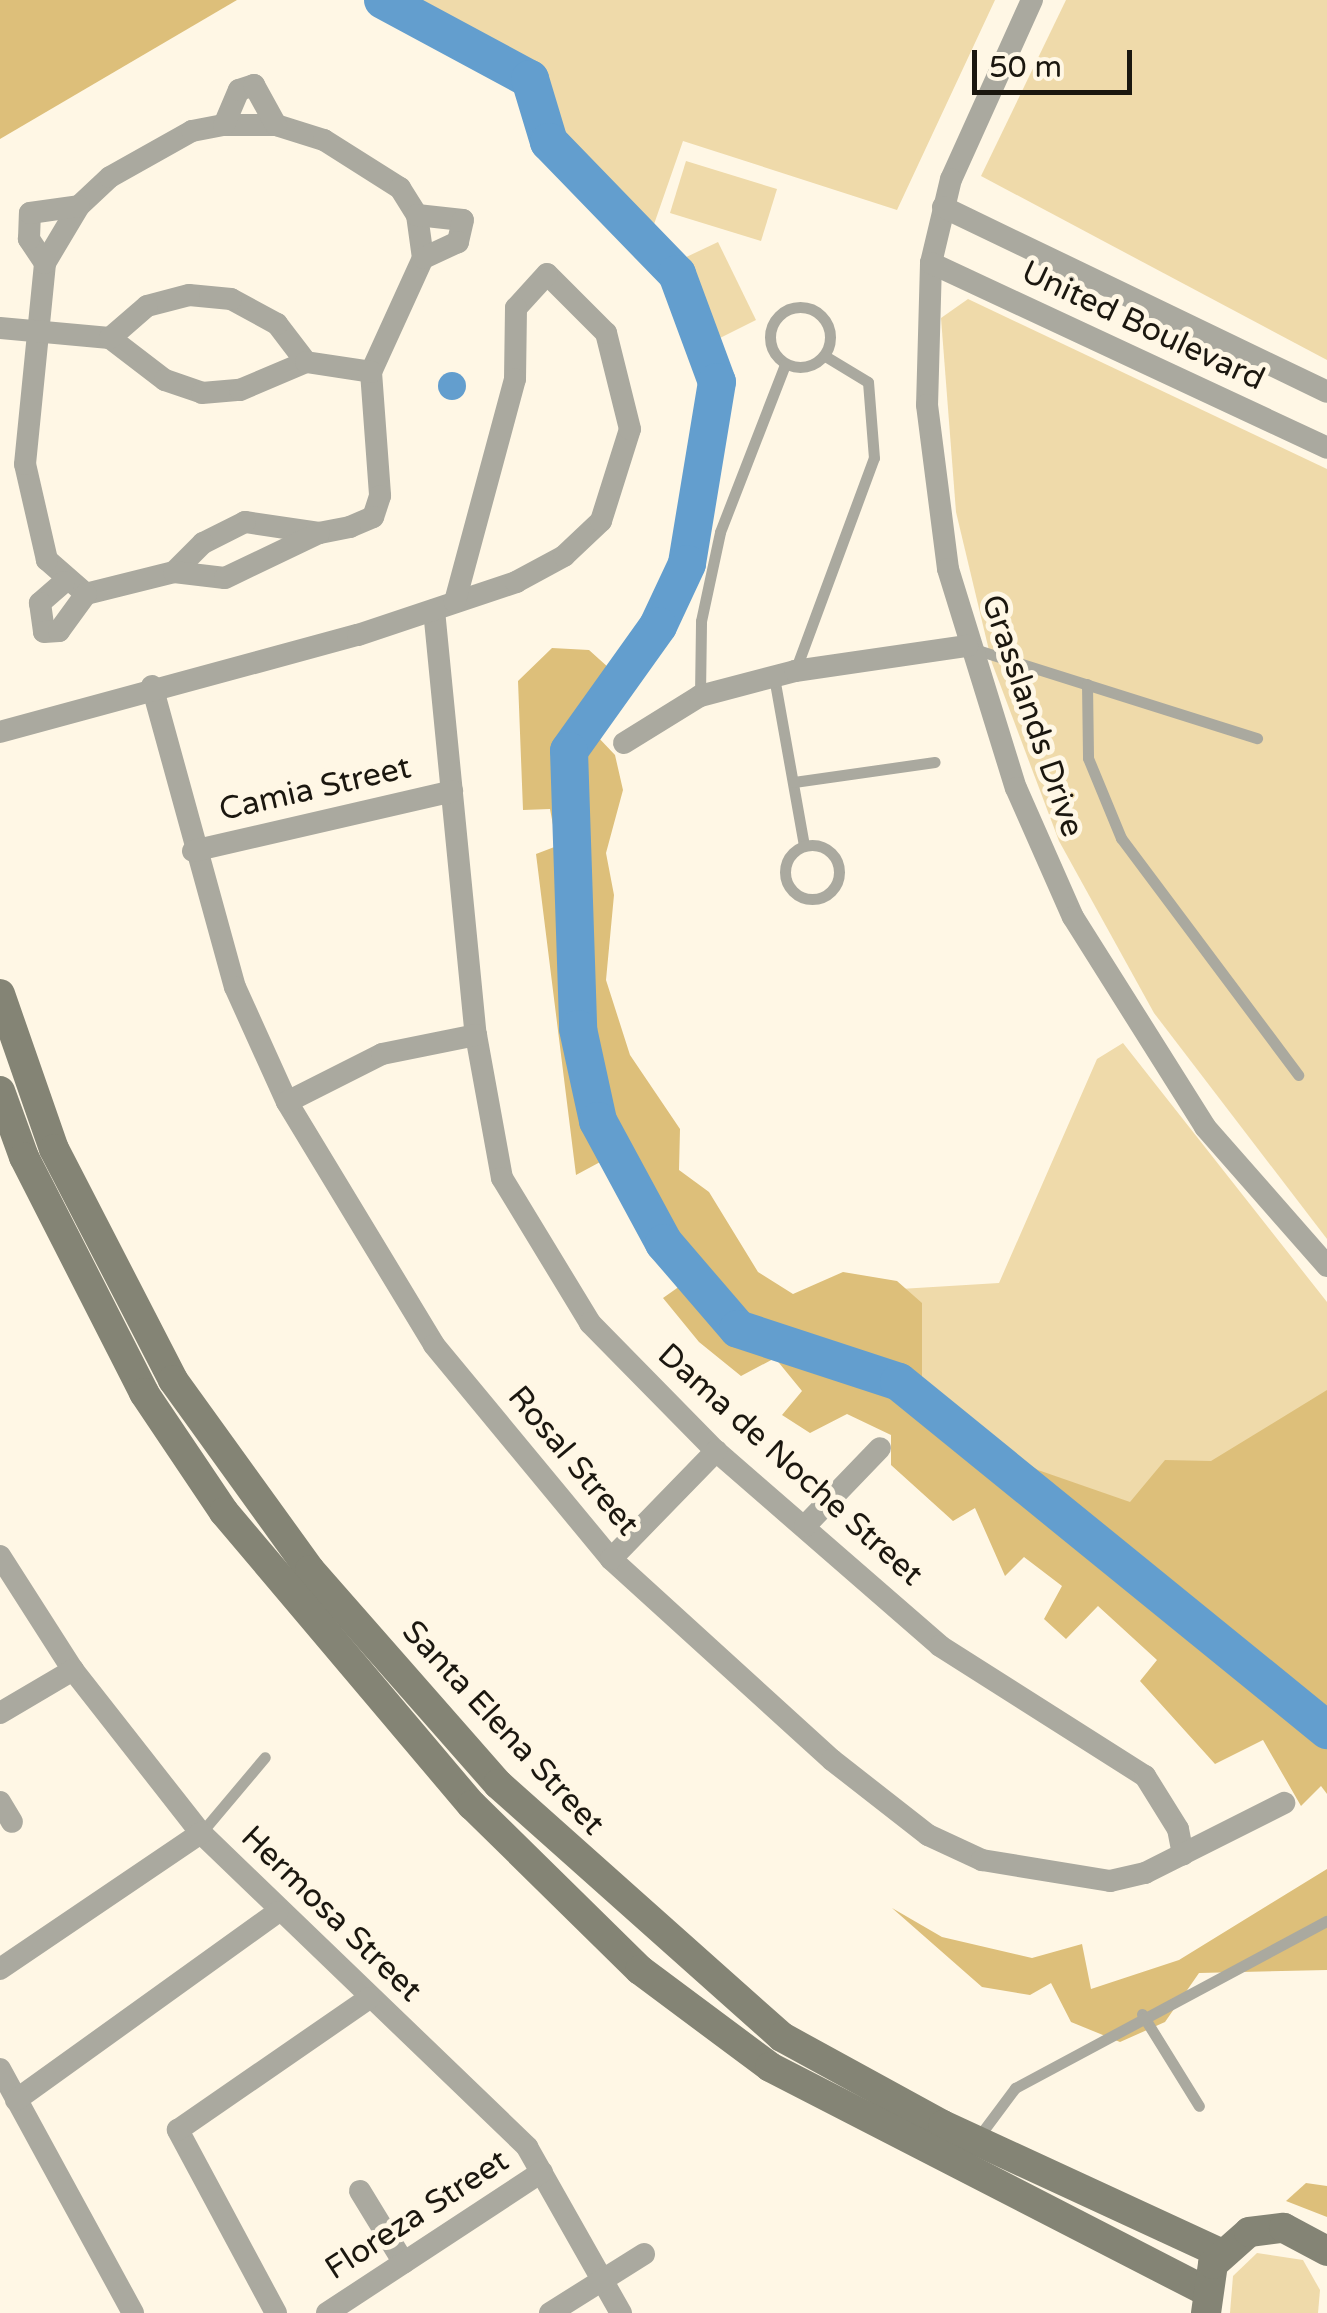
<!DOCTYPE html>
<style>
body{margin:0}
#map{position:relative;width:1327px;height:2313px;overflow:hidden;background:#fff7e5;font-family:"Varela Round",sans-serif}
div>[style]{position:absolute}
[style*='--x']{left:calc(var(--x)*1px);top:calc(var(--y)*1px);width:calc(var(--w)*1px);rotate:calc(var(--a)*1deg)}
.green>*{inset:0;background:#efdaaa}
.forest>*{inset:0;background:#ddbf7a}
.water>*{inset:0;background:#639ece}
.round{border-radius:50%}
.river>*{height:38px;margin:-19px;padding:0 19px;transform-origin:19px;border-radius:19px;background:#639ece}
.lane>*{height:11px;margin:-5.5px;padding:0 5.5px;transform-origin:5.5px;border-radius:5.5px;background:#aaa99f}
.lane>.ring{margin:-5.5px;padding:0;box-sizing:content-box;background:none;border:11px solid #aaa99f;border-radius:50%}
.street>*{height:22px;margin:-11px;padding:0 11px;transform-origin:11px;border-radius:11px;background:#aaa99f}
.secondary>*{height:30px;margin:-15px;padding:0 15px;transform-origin:15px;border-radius:15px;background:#848475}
span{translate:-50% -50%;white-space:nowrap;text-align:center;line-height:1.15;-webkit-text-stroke:10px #fff7e5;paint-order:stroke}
.street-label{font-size:32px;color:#1b170f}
.scale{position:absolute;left:972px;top:50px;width:160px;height:45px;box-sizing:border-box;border:5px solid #1b170f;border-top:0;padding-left:12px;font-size:30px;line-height:35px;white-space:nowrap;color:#1b170f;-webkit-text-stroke:8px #fff7e5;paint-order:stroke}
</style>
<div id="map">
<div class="green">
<i style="clip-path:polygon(389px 0,995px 0,897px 210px,683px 141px,652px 230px,559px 131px,530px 79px)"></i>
<i style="clip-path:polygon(1066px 0,1327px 0,1327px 360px,981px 176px)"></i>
<i style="clip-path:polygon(686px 161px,777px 189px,761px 241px,670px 213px)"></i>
<i style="clip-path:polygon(718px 242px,756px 320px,718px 339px,680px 260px)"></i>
<i style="clip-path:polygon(968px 299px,1327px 469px,1327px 1239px,1154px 1013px,1059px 841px,992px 663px,956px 512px,941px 318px)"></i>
<i style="clip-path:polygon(1123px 1043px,1327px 1302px,1327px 1730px,899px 1382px,834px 1293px,999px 1283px,1097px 1059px)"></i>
<i style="clip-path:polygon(1257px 2253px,1303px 2260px,1320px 2290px,1318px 2313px,1230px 2313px,1233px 2276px)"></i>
</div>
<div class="forest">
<i style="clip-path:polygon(0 0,237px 0,0 139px)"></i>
<i style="clip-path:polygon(552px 648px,589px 650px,609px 668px,596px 735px,615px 755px,623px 790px,606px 853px,614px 895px,606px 980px,630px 1055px,680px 1129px,679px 1170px,709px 1192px,758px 1272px,793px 1294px,843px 1272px,897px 1281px,922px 1303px,922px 1402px,1038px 1470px,1130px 1502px,1165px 1460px,1211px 1461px,1327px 1390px,1327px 1794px,1321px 1786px,1301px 1806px,1263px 1740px,1215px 1764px,1140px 1681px,1157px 1660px,1098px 1606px,1066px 1639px,1044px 1619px,1062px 1586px,1024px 1557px,1005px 1576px,975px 1508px,953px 1521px,891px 1465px,891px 1435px,847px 1414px,810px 1433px,782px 1415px,802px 1391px,775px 1358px,741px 1376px,699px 1342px,663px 1298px,680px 1286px,602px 1161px,576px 1175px,536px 854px,557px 846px,550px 809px,523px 810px,518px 681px)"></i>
<i style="clip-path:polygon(1327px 1869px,1327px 1970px,1199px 1973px,1165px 2022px,1120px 2042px,1071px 2022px,1051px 1983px,1030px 1995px,982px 1987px,892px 1908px,942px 1937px,1032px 1958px,1082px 1944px,1091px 1989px,1179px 1960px)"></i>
<i style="clip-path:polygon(1306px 2183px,1327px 2186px,1327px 2217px,1286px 2201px)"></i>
</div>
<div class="water">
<i class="round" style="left:438px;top:372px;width:28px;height:28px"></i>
</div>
<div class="river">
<i style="--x:383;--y:0;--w:167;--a:28.3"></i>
<i style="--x:530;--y:79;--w:66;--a:73.2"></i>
<i style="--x:549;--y:142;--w:184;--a:45.9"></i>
<i style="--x:677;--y:274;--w:115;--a:69.7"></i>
<i style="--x:717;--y:382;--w:184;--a:99.4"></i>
<i style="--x:687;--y:564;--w:68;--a:115.1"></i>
<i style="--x:658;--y:626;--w:153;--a:125.5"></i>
<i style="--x:569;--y:751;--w:278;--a:88.1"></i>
<i style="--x:578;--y:1029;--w:94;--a:77.7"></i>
<i style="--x:598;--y:1121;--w:139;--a:61.6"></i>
<i style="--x:664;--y:1243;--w:113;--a:49.3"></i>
<i style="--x:738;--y:1329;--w:169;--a:18.2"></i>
<i style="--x:899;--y:1382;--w:552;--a:39.11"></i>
</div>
<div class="lane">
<i class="ring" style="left:770px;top:307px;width:49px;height:49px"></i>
<i style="--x:971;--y:648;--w:300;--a:17.5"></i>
<i style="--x:795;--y:671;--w:227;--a:-69.7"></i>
<i style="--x:874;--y:458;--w:76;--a:-94.5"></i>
<i style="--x:868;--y:382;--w:50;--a:-148.8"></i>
<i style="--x:774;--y:677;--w:171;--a:79.9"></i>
<i style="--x:1087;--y:684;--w:74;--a:89.2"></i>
<i style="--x:1088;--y:758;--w:87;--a:67.6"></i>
<i style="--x:1121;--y:838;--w:296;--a:53.2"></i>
<i style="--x:700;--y:695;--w:74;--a:-89.2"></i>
<i style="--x:701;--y:621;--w:91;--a:-77.9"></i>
<i style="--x:720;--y:532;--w:180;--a:-68.8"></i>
<i style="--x:794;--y:782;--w:142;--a:-8.1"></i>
<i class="ring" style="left:785px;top:845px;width:43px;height:43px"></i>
<i style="--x:201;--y:1833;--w:99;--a:-49.9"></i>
<i style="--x:1142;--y:2014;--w:108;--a:58.2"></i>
<i style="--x:977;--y:2139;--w:64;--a:-53.3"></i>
<i style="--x:1015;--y:2088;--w:354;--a:-28.2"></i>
</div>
<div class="street">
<i style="--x:1032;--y:0;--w:196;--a:114.3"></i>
<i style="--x:951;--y:179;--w:86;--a:103.4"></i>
<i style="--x:931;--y:263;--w:142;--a:91.6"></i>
<i style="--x:927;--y:405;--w:165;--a:82.7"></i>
<i style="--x:948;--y:569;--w:229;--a:72.8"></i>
<i style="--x:1016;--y:788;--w:141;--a:66.2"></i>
<i style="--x:1073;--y:917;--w:248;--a:57.8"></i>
<i style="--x:1205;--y:1127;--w:185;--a:48.7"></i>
<i style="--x:224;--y:125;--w:52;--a:0"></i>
<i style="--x:276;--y:125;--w:50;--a:17.4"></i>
<i style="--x:324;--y:140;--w:90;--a:32.3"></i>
<i style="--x:400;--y:188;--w:32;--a:58"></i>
<i style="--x:417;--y:215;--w:43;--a:82.1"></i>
<i style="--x:423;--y:258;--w:125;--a:114.5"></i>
<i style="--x:371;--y:372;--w:124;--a:85.8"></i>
<i style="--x:380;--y:496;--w:22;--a:108"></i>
<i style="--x:373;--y:517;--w:25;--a:157"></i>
<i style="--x:350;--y:527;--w:32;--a:169"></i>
<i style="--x:319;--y:533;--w:75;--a:-171.5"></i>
<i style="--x:245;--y:522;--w:47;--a:153.4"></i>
<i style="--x:203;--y:543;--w:41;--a:135"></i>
<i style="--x:174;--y:572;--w:91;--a:166"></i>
<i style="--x:86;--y:594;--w:52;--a:-138.9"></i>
<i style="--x:47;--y:560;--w:98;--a:-102.9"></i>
<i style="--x:25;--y:464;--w:202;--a:-84.3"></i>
<i style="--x:45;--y:263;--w:66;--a:-59.2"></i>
<i style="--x:79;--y:206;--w:42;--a:-43.1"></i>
<i style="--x:110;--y:177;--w:94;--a:-29.3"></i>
<i style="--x:192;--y:131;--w:33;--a:-11"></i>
<i style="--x:224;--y:125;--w:38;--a:-67"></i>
<i style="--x:239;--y:90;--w:16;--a:-18"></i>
<i style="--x:254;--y:85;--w:46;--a:61.2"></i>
<i style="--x:943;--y:207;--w:426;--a:25.7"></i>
<i style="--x:417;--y:215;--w:46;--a:6.2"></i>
<i style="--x:463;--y:220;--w:23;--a:103"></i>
<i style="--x:458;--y:242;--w:38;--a:155"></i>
<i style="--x:45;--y:263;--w:29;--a:-124"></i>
<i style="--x:29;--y:239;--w:26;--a:-88"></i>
<i style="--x:30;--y:213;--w:49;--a:-8.1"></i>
<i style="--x:931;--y:263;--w:437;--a:25"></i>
<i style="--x:0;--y:328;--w:110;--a:5.2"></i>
<i style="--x:110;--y:338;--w:69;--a:37.4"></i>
<i style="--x:165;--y:380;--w:39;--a:19"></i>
<i style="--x:202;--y:393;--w:38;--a:-5"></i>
<i style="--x:240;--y:390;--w:72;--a:-23"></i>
<i style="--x:306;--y:362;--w:48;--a:-127.3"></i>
<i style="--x:277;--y:324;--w:52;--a:-151.5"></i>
<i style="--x:231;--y:299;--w:42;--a:-174.6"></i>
<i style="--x:189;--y:295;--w:43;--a:165.3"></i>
<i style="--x:147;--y:306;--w:49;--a:139.1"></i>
<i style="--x:306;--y:362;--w:66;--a:8.7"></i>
<i style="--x:174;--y:572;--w:51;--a:6.7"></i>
<i style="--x:225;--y:578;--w:104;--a:-25.6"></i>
<i style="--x:64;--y:582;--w:32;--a:139"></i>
<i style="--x:40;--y:603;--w:29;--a:82"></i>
<i style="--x:44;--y:632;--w:15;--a:-4"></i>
<i style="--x:59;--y:631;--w:46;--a:-53.9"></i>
<i style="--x:434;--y:610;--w:427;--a:84.4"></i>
<i style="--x:476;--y:1035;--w:145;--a:79.7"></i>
<i style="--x:502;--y:1178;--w:170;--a:58.7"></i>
<i style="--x:590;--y:1323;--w:180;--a:45.5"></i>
<i style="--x:716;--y:1451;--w:297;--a:41"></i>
<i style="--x:940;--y:1646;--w:243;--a:32.4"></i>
<i style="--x:1145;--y:1776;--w:62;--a:58.1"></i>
<i style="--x:1178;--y:1829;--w:26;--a:79"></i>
<i style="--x:152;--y:686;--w:312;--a:74.6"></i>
<i style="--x:235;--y:987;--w:126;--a:65.7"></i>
<i style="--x:287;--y:1102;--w:284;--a:58.8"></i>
<i style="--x:434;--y:1345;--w:278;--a:50.4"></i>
<i style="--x:611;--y:1559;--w:299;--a:42.3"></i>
<i style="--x:832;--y:1760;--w:122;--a:38"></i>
<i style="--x:928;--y:1835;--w:60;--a:24.8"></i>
<i style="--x:982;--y:1860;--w:130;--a:9.3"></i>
<i style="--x:1110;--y:1881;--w:36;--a:-13"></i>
<i style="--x:1145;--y:1873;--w:156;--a:-26.7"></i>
<i style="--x:0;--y:732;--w:371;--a:-15.2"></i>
<i style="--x:358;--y:635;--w:167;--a:-18.5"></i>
<i style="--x:516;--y:582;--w:55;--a:-28.4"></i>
<i style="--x:564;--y:556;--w:51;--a:-43.4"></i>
<i style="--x:601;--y:521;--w:96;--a:-72.5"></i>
<i style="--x:630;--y:429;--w:99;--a:-104"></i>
<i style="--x:606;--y:333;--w:83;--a:-135"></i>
<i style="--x:547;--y:274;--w:46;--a:132.4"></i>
<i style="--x:516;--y:308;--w:71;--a:90.8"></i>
<i style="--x:515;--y:379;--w:231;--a:105.1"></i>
<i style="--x:624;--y:743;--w:89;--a:-31.7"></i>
<i style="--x:700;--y:696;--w:98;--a:-14.7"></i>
<i style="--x:795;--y:671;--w:174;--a:-8.3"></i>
<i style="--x:193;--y:851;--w:266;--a:-13"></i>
<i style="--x:287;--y:1102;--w:106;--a:-26.8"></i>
<i style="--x:382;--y:1054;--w:96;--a:-11.4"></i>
<i style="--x:805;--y:1526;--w:108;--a:-46.1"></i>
<i style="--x:0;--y:1556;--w:135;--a:57.4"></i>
<i style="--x:73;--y:1670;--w:207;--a:51.9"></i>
<i style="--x:201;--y:1833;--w:453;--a:43.9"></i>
<i style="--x:527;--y:2147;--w:191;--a:60.5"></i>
<i style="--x:611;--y:1559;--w:151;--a:-45.8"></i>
<i style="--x:0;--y:1713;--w:85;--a:-30.5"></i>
<i style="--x:0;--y:1802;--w:23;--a:59"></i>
<i style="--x:0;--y:1969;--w:243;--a:-34.1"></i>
<i style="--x:0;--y:2069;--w:278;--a:61.4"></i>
<i style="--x:16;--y:2100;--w:322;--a:-35.7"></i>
<i style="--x:360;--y:2191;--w:84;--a:58.6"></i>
<i style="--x:276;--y:2313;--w:208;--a:-118.2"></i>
<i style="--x:178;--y:2130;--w:232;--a:-34.6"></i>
<i style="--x:327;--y:2313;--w:257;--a:-33.3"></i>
<i style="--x:550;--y:2313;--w:111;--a:-32.1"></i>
</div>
<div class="secondary">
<i style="--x:0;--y:994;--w:164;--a:70.8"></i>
<i style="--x:54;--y:1149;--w:260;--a:62.7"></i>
<i style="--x:173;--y:1380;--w:234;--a:54.2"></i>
<i style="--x:310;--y:1570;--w:285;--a:48.7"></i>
<i style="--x:498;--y:1784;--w:380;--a:41.7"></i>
<i style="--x:782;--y:2037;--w:183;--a:28.7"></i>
<i style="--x:943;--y:2125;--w:305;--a:24.8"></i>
<i style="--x:0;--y:1091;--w:70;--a:70"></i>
<i style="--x:24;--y:1157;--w:265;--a:63"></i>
<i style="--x:144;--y:1393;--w:143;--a:56.1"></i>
<i style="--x:224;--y:1512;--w:384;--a:49.8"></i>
<i style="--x:472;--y:1805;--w:235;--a:44.5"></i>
<i style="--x:640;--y:1970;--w:162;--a:36.7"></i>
<i style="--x:770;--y:2067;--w:489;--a:27.2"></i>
<i style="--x:1206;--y:2313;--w:49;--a:-81.9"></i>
<i style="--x:1213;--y:2264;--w:48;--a:-41.6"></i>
<i style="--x:1249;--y:2232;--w:35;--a:-7"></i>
<i style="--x:1284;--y:2228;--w:49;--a:28.1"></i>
</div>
<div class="street-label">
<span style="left:1143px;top:326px;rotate:25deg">United Boulevard</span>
<span style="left:1032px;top:716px;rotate:71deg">Grasslands Drive</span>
<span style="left:315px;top:789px;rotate:-13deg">Camia Street</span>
<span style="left:573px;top:1461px;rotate:50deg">Rosal Street</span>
<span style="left:790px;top:1465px;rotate:42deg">Dama de Noche Street</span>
<span style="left:503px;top:1728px;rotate:47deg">Santa Elena Street</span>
<span style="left:331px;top:1914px;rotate:44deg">Hermosa Street</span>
<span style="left:417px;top:2215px;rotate:-33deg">Floreza Street</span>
</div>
<div class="scale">50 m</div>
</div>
